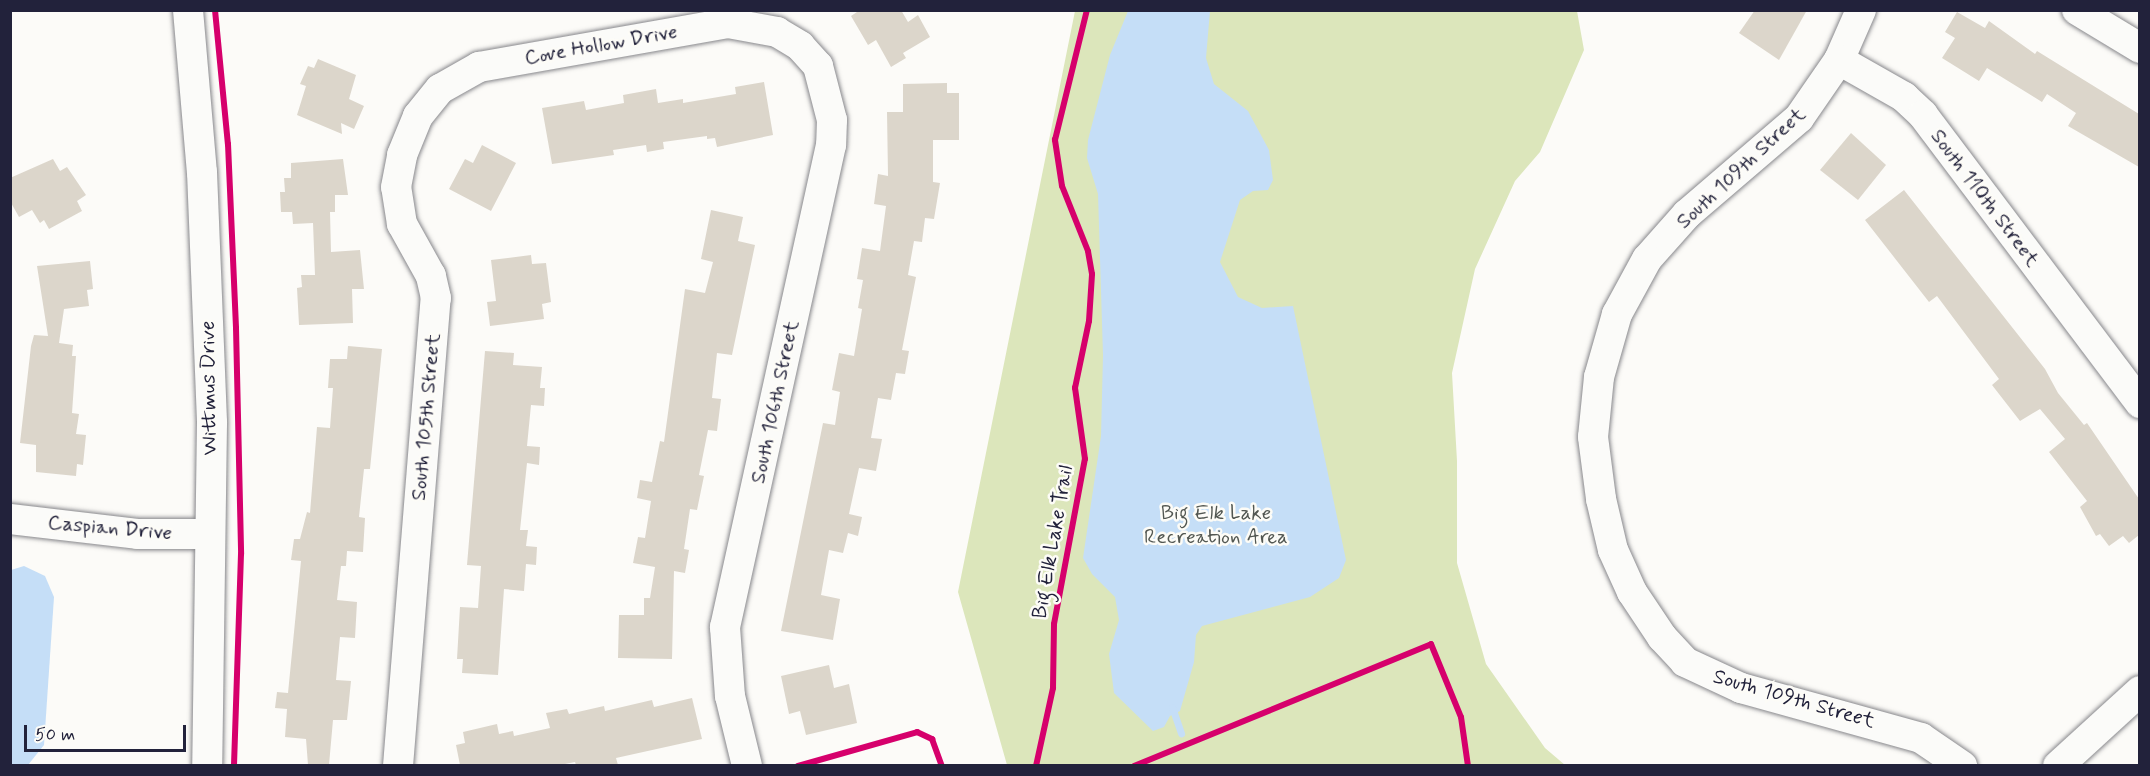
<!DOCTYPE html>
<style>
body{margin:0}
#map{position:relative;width:2150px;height:776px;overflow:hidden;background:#fcfbf8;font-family:Mynerve,sans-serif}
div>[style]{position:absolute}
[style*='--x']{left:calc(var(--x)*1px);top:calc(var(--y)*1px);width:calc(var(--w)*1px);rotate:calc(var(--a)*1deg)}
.green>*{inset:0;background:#dce6bb}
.water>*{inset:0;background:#c5def7}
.stream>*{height:7px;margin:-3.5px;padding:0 3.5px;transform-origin:3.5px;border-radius:3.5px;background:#c5def7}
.building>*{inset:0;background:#dcd6cb}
.roads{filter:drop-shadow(0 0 2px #88888c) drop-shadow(0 0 2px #88888c)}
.minor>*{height:30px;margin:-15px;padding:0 15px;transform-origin:15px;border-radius:15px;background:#fbfbf9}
.cycleway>*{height:6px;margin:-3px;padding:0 3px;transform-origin:3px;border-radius:3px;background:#d6006c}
span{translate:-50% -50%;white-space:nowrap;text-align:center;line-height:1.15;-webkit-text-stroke:5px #fdfcf7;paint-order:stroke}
.street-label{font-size:21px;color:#22223b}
.park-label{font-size:21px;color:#525752}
.frame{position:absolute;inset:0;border:12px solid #22223b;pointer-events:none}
.scale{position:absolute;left:24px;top:725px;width:162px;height:27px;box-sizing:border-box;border:3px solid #22223b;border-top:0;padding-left:8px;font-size:18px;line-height:21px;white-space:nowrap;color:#22223b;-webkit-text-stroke:4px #fdfcf7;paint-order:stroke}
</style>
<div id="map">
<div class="green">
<i style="clip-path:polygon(1075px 11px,1577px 11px,1584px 50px,1540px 152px,1515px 181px,1475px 269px,1452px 373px,1457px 461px,1457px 563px,1486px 664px,1545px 748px,1565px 765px,1007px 765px,958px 592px)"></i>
</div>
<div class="water">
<i style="clip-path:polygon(1128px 11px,1210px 11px,1206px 58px,1214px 84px,1248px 111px,1269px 150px,1273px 180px,1268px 190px,1253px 191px,1240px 200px,1220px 262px,1238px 297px,1262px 308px,1293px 306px,1346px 560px,1339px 578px,1310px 597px,1202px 626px,1196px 635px,1194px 662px,1180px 711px,1170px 716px,1164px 727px,1153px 731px,1114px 693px,1109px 654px,1119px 620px,1115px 597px,1092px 574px,1083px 558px,1101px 436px,1103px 355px,1098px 194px,1087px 158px,1088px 140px,1110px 55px)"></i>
<i style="clip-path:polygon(24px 566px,45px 576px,54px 597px,44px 745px,28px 765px,11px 765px,11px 570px)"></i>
</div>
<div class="stream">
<i style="--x:1172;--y:707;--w:28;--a:71"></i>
</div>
<div class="building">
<i style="clip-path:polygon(860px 10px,901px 10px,908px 22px,918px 15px,930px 37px,903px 53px,906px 58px,891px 67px,876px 40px,868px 45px,851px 16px)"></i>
<i style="clip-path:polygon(1755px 10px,1807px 10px,1779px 60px,1739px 33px)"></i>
<i style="clip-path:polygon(1957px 12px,1985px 28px,1989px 21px,2035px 54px,2037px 51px,2139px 114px,2139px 167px,2068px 126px,2076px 113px,2047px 94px,2042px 102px,1987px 68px,1979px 81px,1942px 58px,1955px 38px,1945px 32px)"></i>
<i style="clip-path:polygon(318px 59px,356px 75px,349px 99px,364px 106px,354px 129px,341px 123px,342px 134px,297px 115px,306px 86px,300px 84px,308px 66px,314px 68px)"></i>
<i style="clip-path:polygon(764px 82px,773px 135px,717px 147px,715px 138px,707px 139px,707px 136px,663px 142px,664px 149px,647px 152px,646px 145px,613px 150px,614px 155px,552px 164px,542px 108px,584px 101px,586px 110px,624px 103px,623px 95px,656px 89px,658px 103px,683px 99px,683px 103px,736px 94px,735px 87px)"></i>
<i style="clip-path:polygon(947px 83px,947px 93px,959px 93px,959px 140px,933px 140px,933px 182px,940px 183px,934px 219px,925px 218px,922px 242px,914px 241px,908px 275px,916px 277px,902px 350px,909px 351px,905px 374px,896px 373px,891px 400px,878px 398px,871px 438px,882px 439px,876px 471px,859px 468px,849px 514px,862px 517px,858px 536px,848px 533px,843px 553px,829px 550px,821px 595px,840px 599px,833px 640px,781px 631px,823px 423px,835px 425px,840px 392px,832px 390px,839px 353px,854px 356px,862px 309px,858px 308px,863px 280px,857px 279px,862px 248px,880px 251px,886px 206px,874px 204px,878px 174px,888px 176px,887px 112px,903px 112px,903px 84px)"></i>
<i style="clip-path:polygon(1851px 133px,1886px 165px,1858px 200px,1820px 170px)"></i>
<i style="clip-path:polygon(482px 145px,516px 163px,491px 211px,449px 189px,465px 159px,473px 163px)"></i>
<i style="clip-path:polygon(53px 159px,60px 171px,67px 167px,86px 195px,77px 201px,82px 211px,49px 229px,44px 220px,40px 223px,32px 210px,19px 217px,10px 201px,10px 178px)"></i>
<i style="clip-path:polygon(343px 159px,348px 195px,335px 195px,335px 212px,330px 212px,331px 252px,360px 250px,364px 289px,352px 289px,353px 323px,299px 325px,297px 288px,302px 287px,301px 275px,315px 275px,313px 223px,293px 224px,292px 212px,281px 212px,280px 192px,285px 192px,284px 178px,291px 178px,291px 163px)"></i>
<i style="clip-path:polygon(1904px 190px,2045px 369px,2058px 393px,2084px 425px,2087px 423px,2139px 499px,2139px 535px,2129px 543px,2123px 536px,2109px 546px,2100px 534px,2096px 536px,2080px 507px,2087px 501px,2049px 452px,2065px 439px,2040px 409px,2020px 421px,1992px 385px,1999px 379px,1937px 296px,1929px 302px,1865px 220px)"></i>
<i style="clip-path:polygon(711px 210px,743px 217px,738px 241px,755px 245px,732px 355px,717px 353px,712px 398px,721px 399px,717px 431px,708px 430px,699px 475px,704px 476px,697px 510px,690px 509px,684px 549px,689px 550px,685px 573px,674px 571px,672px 659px,618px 658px,619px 615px,644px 615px,644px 598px,650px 598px,655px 567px,633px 563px,638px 537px,645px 538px,651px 501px,637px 498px,640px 480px,652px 482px,660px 441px,664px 442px,685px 289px,705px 293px,713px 262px,701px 259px)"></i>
<i style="clip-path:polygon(531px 255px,532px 264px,546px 263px,551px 302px,542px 304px,544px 319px,490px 326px,487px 302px,496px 301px,491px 260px)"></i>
<i style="clip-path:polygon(90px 261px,93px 289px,87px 290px,89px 306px,64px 309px,59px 343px,73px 345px,72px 356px,76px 356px,72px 413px,79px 414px,76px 434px,86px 435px,83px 465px,77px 464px,76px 476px,36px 472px,36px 445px,20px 443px,31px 346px,34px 335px,48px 336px,37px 266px)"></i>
<i style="clip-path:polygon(348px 346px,382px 349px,370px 469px,364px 469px,359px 517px,365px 518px,363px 552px,347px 551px,346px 566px,341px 566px,337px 600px,357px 602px,355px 638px,340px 637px,336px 680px,351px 681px,347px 720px,333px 720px,329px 765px,308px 765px,306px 739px,285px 737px,287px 709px,275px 708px,277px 692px,288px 693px,301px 561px,291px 560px,294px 539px,300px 539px,307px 512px,310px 513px,317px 427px,330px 428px,333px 388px,328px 388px,330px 359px,347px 359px)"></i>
<i style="clip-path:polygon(485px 351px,514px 353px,513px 365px,542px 367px,540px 388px,545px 388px,544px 406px,531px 405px,527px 446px,540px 447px,539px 465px,527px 463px,520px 530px,528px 530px,526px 546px,537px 547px,536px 565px,526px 564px,524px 591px,504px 589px,498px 675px,462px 673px,463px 659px,457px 659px,460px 607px,478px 608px,481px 566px,467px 565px)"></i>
<i style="clip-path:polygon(829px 665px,834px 688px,849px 684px,857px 723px,806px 735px,800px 711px,789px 714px,781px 676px)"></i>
<i style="clip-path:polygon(692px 698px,702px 739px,616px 758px,618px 765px,576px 765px,575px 762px,560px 765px,460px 765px,456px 745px,465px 743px,463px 732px,497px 724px,499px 734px,513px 731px,514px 736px,550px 728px,546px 713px,567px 709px,569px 714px,604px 706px,605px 711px,652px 700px,654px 707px)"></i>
</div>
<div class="roads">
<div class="minor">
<i style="--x:188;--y:10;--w:163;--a:85.1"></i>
<i style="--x:202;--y:172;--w:251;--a:87.7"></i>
<i style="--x:212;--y:423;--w:343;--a:90.8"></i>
<i style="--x:1861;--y:10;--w:55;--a:113.7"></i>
<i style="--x:1839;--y:60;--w:70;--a:124.6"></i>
<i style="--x:1799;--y:118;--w:148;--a:139.4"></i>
<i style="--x:1687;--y:214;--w:60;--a:131.6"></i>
<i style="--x:1647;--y:259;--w:63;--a:118.6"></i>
<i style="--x:1617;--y:314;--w:66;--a:105.9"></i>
<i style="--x:1599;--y:377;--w:60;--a:95.7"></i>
<i style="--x:1593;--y:437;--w:63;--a:82.6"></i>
<i style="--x:1601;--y:499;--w:52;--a:76.8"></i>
<i style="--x:1613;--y:550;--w:46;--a:65.7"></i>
<i style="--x:1632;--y:592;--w:54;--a:56.3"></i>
<i style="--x:1662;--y:637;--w:34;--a:47"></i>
<i style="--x:1685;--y:662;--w:62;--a:24.9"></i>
<i style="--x:1741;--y:688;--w:187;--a:15.5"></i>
<i style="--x:1921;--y:738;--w:50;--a:34.3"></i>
<i style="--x:2077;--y:10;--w:74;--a:31.1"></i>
<i style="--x:1839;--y:60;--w:75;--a:29.6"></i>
<i style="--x:1904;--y:97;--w:26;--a:43"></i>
<i style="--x:1923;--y:115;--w:361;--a:53"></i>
<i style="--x:10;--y:519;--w:128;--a:6.7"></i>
<i style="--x:137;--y:534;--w:72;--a:0"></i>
<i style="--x:398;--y:766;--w:470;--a:-85.4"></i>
<i style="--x:436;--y:298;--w:23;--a:-103"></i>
<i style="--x:431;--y:276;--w:60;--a:-119.1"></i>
<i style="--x:402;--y:224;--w:37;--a:-99"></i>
<i style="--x:396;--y:187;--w:33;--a:-79"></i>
<i style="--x:402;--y:155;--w:42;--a:-67.7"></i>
<i style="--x:418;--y:116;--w:35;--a:-51"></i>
<i style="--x:440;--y:89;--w:45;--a:-29.4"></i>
<i style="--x:479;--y:67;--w:253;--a:-10"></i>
<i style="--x:728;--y:23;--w:50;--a:10.4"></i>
<i style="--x:777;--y:32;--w:27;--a:31"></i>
<i style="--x:800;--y:46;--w:27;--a:48"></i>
<i style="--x:818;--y:66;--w:56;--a:75.5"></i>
<i style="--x:832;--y:120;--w:25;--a:92"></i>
<i style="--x:831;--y:145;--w:494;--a:102.4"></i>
<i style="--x:725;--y:627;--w:69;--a:85.9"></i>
<i style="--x:730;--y:696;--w:72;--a:76.3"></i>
<i style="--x:2058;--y:766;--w:111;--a:-42.4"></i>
</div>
</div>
<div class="cycleway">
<i style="--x:215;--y:10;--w:135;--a:84.5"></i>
<i style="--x:228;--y:144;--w:184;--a:87.5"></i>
<i style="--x:236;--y:328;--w:226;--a:88.7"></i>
<i style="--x:241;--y:554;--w:212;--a:91.9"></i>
<i style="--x:798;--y:766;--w:124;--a:-15.9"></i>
<i style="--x:917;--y:732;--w:17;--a:25"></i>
<i style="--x:932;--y:739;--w:29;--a:70"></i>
<i style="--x:1036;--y:766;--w:80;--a:-77.7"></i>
<i style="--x:1053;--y:688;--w:64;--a:-89.1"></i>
<i style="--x:1054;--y:624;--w:168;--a:-79.4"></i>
<i style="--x:1085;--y:459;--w:72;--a:-98"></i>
<i style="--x:1075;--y:388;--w:68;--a:-78.2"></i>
<i style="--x:1089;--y:321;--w:47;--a:-86.3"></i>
<i style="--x:1092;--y:274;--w:23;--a:-100"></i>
<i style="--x:1088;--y:251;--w:70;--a:-111.8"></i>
<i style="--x:1062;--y:186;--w:47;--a:-98.7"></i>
<i style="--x:1055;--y:140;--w:134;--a:-76.2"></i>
<i style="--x:1134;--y:766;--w:321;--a:-22.3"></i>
<i style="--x:1431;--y:644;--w:79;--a:67.7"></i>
<i style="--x:1461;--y:717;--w:49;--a:81.9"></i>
</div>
<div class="street-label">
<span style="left:601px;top:45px;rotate:-10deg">Cove Hollow Drive</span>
<span style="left:1741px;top:168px;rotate:-43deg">South 109th Street</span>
<span style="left:1985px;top:198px;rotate:53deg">South 110th Street</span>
<span style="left:209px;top:388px;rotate:-91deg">Wittmus Drive</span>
<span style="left:775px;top:402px;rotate:-78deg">South 106th Street</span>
<span style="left:426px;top:417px;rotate:-85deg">South 105th Street</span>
<span style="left:110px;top:528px;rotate:5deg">Caspian Drive</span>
<span style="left:1053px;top:542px;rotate:-80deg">Big Elk Lake Trail</span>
<span style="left:1794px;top:699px;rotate:16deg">South 109th Street</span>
</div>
<div class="park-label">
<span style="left:1216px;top:525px">Big Elk Lake<br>Recreation Area</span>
</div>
<div class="frame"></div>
<div class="scale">50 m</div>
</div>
